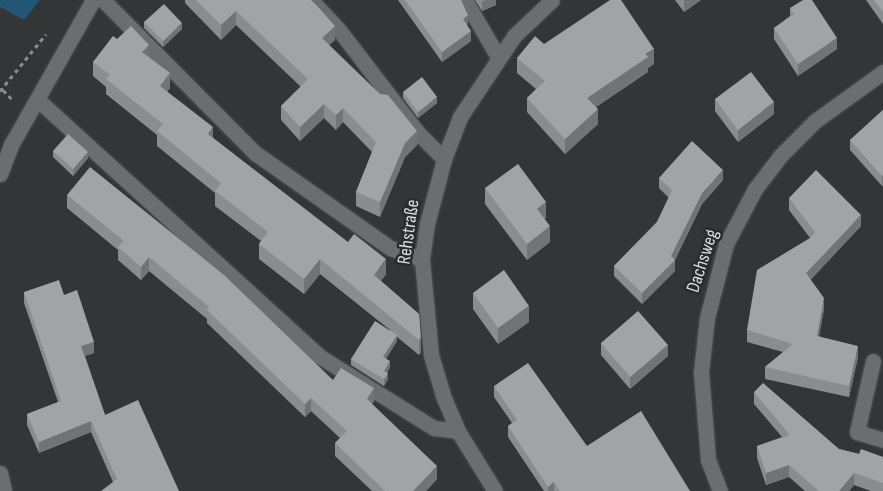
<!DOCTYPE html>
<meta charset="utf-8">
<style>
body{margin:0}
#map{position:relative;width:883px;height:491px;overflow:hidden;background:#333637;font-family:"Sofia Sans Condensed",sans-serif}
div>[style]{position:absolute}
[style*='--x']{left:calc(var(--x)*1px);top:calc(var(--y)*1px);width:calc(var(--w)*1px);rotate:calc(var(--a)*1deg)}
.green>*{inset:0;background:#215674}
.path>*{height:3px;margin-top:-1.5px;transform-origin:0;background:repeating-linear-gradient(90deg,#898b8c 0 4px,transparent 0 8px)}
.roads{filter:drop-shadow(0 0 1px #515354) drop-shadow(0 0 1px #515354)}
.minor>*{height:15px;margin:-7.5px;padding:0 7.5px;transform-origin:7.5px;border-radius:7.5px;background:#6b6d6f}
.wall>*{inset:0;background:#8a8d8f}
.shaded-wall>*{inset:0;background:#717374}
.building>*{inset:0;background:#a1a4a6}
span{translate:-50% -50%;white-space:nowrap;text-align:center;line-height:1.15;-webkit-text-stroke:5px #292c2d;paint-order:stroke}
.street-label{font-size:19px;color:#dbddde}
</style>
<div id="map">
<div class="green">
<i style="clip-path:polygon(0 0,40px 0,24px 20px,0 7px)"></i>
</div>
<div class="path">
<i style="--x:3;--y:90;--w:13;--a:45"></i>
<i style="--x:0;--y:91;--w:73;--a:-51.1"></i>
</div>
<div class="roads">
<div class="minor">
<i style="--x:103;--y:0;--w:216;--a:45.2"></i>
<i style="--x:255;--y:153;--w:165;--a:35.1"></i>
<i style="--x:390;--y:248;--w:34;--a:19"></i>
<i style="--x:311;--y:0;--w:41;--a:47"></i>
<i style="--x:339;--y:30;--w:130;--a:52.5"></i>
<i style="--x:418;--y:133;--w:37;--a:45"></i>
<i style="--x:465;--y:0;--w:66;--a:59.9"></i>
<i style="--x:38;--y:100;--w:380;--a:42.3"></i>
<i style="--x:319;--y:356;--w:136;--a:32.1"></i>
<i style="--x:434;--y:428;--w:24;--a:7"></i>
<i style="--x:0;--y:174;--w:31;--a:-69"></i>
<i style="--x:11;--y:145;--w:167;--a:-60.5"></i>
<i style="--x:873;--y:361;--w:73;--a:102.7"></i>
<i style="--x:857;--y:432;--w:27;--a:17"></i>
<i style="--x:0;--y:473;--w:18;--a:77"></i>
<i style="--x:495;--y:491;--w:70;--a:-121.7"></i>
<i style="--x:458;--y:431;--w:39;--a:-113"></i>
<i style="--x:443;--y:395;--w:42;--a:-106.7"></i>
<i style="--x:431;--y:355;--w:96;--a:-95.4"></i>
<i style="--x:422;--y:259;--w:35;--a:-82"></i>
<i style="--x:427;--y:224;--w:67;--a:-75.3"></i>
<i style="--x:444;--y:159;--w:45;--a:-69.1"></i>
<i style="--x:460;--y:117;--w:97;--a:-56.3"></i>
<i style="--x:514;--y:36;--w:52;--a:-43.5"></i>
<i style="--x:720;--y:491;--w:34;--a:-111"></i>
<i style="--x:708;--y:459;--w:87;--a:-94.6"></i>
<i style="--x:701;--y:372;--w:54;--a:-83.7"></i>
<i style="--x:707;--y:318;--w:76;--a:-75.6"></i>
<i style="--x:726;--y:244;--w:62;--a:-62.2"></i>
<i style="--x:755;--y:189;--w:43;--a:-52.6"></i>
<i style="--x:781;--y:155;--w:48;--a:-45"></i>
<i style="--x:815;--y:121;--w:84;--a:-35.8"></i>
</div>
</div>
<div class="wall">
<i style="clip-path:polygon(185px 0,311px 0,335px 40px,329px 45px,417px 145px,405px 157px,380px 217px,356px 206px,356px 192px,372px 152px,343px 122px,336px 130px,324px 118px,300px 141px,281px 120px,281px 106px,301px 87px,236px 25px,221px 40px,185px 3px)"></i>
<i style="clip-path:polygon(398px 0,461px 0,468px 24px,467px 25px,471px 41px,442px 62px)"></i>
<i style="clip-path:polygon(475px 0,496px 0,496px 5px,482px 11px)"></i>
<i style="clip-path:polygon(675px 0,701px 0,684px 12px)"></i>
<i style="clip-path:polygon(866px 0,883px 0,883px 24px)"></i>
<i style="clip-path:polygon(790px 8px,837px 49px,798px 76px,774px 39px,774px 28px,790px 16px)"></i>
<i style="clip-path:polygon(144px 22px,182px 29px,163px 47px,144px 28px)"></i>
<i style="clip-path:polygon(117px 39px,149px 57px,170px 88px,167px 92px,213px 138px,386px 274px,381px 281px,419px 314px,421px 352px,419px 355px,397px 337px,397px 341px,386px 359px,390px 367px,387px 373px,388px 379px,384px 386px,351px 365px,351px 359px,390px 330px,320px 274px,304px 294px,259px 259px,259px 244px,261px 241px,215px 206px,215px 193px,157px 146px,157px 135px,106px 94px,106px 87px,93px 76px,93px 62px)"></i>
<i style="clip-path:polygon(544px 44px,654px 64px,648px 68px,648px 72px,596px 107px,598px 124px,565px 154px,527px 112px,527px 98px,536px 89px,517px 73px,517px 58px)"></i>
<i style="clip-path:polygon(403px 92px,437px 103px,418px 118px,403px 98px)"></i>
<i style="clip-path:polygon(715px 99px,774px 114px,738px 142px,715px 111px)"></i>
<i style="clip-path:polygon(883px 110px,883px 185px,882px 186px,850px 150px,850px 140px)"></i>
<i style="clip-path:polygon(53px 151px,88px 158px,73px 176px,53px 157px)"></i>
<i style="clip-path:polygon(659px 178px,723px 180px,702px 204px,675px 260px,675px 271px,642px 304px,614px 276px,614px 266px,657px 222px,669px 198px,659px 188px)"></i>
<i style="clip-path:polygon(485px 188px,546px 218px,544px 219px,550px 242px,527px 260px,485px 204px)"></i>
<i style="clip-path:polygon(67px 195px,333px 380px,374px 401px,372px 404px,437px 479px,426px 491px,372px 491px,335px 456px,335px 443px,340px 438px,311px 411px,305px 417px,207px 323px,207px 319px,149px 271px,141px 280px,118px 260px,118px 250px,67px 208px)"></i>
<i style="clip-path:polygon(789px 198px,861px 226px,810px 280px,824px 309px,819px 336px,858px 357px,849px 397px,765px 379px,765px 367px,783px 352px,747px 342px,747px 330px,810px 238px,789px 210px)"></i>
<i style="clip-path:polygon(24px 292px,64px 295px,94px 353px,85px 356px,105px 415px,179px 491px,113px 482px,91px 432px,39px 453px,27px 425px,27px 414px,58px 402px,24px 303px)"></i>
<i style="clip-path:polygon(473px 293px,529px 322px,498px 344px,473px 309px)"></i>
<i style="clip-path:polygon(601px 343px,668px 356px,630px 389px,601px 355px)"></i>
<i style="clip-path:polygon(494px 386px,587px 446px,690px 491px,544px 491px,508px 437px,508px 426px,512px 423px,494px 397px)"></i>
<i style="clip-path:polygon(754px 392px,839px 449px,859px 454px,883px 457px,883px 491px,871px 491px,854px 485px,849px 491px,805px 491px,789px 477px,766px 485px,757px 458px,757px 446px,782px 437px,754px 404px)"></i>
</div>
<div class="shaded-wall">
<i style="clip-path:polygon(486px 0,496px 0,496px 5px,482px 11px,482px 2px)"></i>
<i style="clip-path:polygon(684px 0,701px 0,684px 12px)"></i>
<i style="clip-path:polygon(236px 11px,236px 25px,221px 40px,221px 25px)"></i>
<i style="clip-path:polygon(468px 15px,468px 24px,463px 29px,463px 19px)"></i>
<i style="clip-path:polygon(182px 23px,182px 29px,163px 47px,163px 41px)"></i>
<i style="clip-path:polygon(335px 26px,335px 40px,322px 52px,322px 38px)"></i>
<i style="clip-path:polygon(471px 31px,471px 41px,442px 62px,442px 52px)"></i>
<i style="clip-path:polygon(837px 38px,837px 49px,798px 76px,798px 64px)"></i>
<i style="clip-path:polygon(149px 45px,149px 60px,142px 52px)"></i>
<i style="clip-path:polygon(654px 49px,654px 64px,648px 68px,648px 72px,587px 113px,587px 98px)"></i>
<i style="clip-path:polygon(170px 73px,170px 88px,160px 101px,160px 86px)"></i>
<i style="clip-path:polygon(437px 97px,437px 103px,418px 118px,418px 112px)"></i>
<i style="clip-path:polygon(774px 102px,774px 114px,738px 142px,738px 130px)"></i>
<i style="clip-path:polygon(324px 104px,324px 118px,300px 141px,300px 127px)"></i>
<i style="clip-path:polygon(343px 108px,343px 122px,336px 130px,336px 115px)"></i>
<i style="clip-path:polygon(598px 109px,598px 124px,565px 154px,565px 139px)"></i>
<i style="clip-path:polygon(213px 127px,213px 142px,208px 134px)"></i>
<i style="clip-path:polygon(417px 131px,417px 145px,405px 157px,380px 217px,380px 202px,405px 143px)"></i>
<i style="clip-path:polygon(88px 152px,88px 158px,73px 176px,73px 169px)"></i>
<i style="clip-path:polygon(723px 170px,723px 180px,702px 204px,674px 261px,675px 260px,675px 271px,642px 304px,642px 293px,671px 256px,702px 193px)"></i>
<i style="clip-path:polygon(883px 175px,883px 185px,882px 186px,882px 176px)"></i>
<i style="clip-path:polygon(546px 202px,546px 218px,537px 225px,537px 209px)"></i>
<i style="clip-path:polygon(861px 215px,861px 226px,806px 285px,806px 273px)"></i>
<i style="clip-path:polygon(550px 226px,550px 242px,527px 260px,527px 244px)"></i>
<i style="clip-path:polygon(149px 257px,149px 271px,141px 280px,141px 267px)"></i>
<i style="clip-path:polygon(320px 259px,320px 274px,304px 294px,304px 279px)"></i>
<i style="clip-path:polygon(386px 259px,386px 274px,374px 290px,374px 275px)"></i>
<i style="clip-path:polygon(824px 298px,824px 309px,817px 347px,817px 336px)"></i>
<i style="clip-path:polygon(529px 306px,529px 322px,498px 344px,498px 328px)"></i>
<i style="clip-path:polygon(397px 335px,397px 341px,383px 363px,383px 357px)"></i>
<i style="clip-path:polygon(421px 337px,421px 352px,419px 355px,419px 340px)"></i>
<i style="clip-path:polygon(94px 342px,94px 353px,81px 357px,81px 346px)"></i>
<i style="clip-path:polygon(668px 345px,668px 356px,630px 389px,630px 377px)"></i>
<i style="clip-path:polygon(858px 346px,858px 357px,849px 397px,849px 386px)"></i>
<i style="clip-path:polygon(390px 361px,390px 367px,384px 377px,384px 371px)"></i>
<i style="clip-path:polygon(388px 373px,388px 379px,384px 386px,384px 379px)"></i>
<i style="clip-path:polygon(374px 388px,374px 401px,367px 412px,367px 399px)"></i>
<i style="clip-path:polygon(311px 398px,311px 411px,305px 417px,305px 404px)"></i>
<i style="clip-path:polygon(91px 421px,91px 432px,39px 453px,39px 442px)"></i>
<i style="clip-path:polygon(789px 465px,789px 477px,766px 485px,766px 473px)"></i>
<i style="clip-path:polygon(437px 466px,437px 479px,426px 491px,413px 491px)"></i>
<i style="clip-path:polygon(854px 473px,854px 485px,849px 491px,839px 491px)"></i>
<i style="clip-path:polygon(554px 482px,554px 491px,548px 491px,548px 487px)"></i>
</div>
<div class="building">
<i style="clip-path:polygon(196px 0,311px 0,319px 8px,335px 26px,322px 38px,380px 94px,388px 95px,417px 131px,405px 143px,380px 202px,356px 192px,376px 142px,343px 108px,336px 115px,324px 104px,300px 127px,281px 106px,308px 79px,236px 11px,221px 25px)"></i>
<i style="clip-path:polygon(405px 0,461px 0,468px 15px,463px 19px,471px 31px,442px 52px)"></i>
<i style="clip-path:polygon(610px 0,621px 0,654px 49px,646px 54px,648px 57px,587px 98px,598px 109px,565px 139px,527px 98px,545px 81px,517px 58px,535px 36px,544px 44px)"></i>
<i style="clip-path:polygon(803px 0,812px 0,837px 38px,798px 64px,774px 28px,794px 14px,790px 8px)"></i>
<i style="clip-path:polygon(874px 0,883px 0,883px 12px)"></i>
<i style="clip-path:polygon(164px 4px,182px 23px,163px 41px,144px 22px)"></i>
<i style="clip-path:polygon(131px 26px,149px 45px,142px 52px,170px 73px,160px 86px,213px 127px,208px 134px,348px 242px,354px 234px,386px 259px,374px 275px,419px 314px,421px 337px,419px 340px,320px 259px,304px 279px,259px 244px,268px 232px,215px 191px,221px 183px,157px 131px,163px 124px,106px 79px,110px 75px,93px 62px,113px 36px,117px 39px)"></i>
<i style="clip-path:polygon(751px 72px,774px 102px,738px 130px,715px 99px)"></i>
<i style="clip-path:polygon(422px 77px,437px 97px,418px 112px,403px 92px)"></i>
<i style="clip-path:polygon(883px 110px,883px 175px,882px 176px,850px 140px)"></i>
<i style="clip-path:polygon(68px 134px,88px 152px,73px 169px,53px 151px)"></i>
<i style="clip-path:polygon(692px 141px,723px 170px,702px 193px,671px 256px,675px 260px,642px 293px,614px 266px,657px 222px,672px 190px,659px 178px)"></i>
<i style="clip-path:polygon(518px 164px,546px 202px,537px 209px,550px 226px,527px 244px,485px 188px)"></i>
<i style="clip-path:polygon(90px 167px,224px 275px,333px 380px,341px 368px,374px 388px,367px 399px,437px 466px,413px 491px,385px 491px,335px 443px,347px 431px,311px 398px,305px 404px,207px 310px,209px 307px,149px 257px,141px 267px,118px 247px,124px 241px,67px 195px)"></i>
<i style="clip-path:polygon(816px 170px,861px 215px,806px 273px,824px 298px,817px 336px,858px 346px,849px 386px,765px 367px,793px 344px,747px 330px,757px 270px,810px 238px,815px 232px,789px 198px)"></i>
<i style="clip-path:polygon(504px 270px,529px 306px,498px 328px,473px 293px)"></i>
<i style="clip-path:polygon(59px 280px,64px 295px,77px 290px,94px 342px,81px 346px,105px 415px,138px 400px,179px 491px,101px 491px,117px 479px,91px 421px,39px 442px,27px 414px,61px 401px,24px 292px)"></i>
<i style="clip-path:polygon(638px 311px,668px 345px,630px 377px,601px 343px)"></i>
<i style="clip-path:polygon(375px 321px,397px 335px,383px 357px,390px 361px,384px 371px,388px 373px,384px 379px,351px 359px)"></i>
<i style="clip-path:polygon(528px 363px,587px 446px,641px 411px,690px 491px,560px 491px,554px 482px,548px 487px,508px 426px,517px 420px,494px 386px)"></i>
<i style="clip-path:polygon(763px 383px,839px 449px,859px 454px,861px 449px,883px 457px,883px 483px,854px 473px,839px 491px,819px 491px,789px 465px,766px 473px,757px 446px,790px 435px,754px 392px)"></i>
</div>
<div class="street-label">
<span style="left:409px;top:232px;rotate:-82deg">Rehstraße</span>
<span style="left:703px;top:261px;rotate:-72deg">Dachsweg</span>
</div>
</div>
